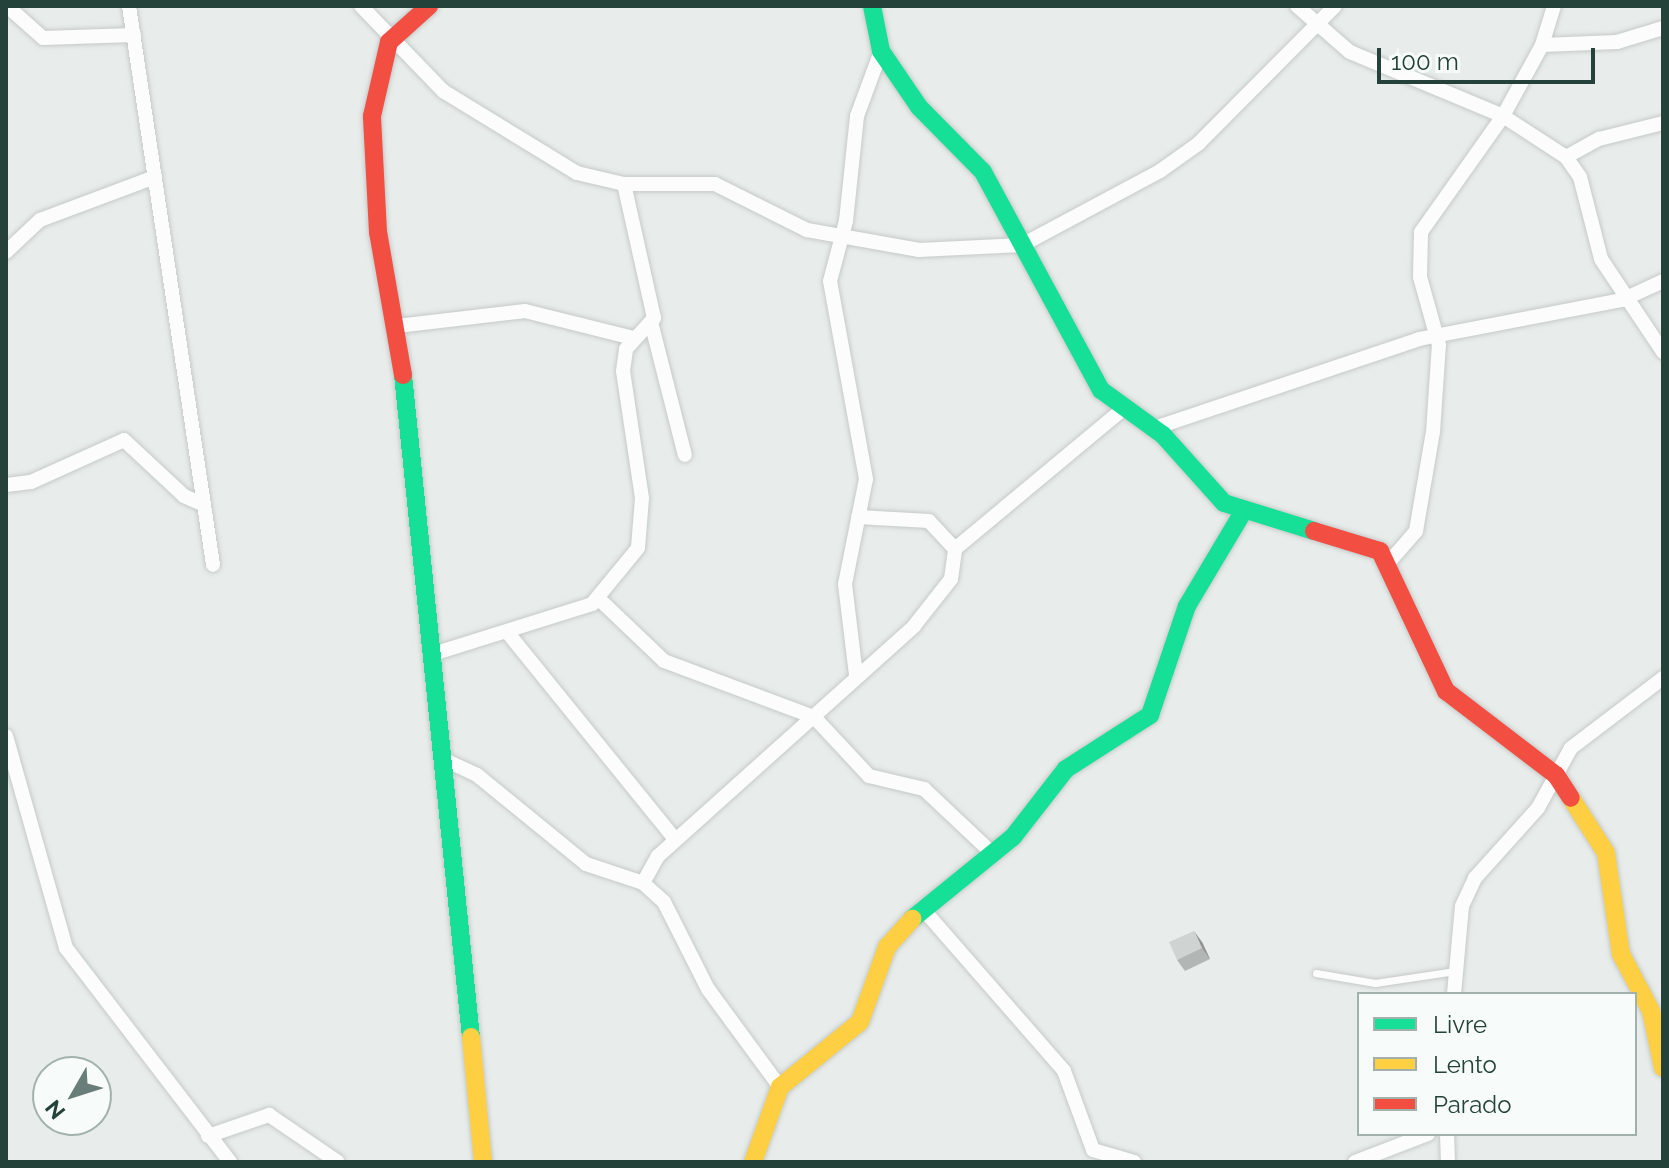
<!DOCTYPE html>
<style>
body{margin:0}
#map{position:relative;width:1669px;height:1168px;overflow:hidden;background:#e8edeb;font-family:Raleway,sans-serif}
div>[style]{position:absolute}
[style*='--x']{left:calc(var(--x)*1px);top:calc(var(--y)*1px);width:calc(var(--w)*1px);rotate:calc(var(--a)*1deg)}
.roads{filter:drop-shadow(0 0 2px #c5cac8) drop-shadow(0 0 2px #c5cac8)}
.lane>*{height:7px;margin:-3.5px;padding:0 3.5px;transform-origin:3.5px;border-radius:3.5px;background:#fcfcfc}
.street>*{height:14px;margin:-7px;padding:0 7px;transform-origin:7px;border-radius:7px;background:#fcfcfc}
.fast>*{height:18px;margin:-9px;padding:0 9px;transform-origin:9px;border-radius:9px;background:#16e098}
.slow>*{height:18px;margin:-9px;padding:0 9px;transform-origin:9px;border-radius:9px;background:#ffcf43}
.jam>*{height:18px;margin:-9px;padding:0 9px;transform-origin:9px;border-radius:9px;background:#f24e42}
.wall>*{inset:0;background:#b2b6b5}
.shaded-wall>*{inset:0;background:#919493}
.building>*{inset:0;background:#cfd4d2}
span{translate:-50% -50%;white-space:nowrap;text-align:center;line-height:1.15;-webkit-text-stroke:7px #f7fbf9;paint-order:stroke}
.frame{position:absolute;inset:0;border:8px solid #24423a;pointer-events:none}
.legend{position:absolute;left:1357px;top:992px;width:280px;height:144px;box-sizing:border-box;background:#f7fbf9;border:2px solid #a3b1ad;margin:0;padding:10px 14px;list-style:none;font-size:24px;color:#24423a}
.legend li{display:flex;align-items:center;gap:16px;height:40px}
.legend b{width:40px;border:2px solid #a3b1ad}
.north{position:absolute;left:32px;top:1056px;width:80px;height:80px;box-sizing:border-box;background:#f7fbf9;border:2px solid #a3b1ad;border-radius:50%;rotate:231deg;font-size:22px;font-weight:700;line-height:32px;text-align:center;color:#24423a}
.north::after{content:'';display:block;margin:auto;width:28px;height:36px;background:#697e78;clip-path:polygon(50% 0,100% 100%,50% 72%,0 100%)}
.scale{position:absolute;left:1377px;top:48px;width:218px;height:36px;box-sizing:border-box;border:4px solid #24423a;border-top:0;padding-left:10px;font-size:24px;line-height:28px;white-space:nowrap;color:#24423a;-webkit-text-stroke:6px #f7fbf9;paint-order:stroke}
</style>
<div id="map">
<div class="roads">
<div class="lane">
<i style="--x:1316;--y:973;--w:60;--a:9.6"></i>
<i style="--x:1375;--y:983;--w:81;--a:-8.5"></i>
</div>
<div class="street">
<i style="--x:7;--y:6;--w:48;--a:41.6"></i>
<i style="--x:43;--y:38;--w:91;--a:-1.9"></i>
<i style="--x:129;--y:6;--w:565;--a:81.45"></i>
<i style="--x:361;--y:6;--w:118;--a:46"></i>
<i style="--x:443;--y:91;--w:157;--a:31.5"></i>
<i style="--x:577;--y:173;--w:48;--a:13.2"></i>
<i style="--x:624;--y:184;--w:91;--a:0"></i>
<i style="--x:715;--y:184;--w:103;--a:26.6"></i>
<i style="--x:807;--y:230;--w:114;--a:10.1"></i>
<i style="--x:919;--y:250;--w:103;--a:-2.8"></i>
<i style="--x:1022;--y:245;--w:157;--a:-28.2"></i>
<i style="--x:1160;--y:171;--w:47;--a:-35.4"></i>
<i style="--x:1198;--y:144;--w:194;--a:-45.2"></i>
<i style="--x:1297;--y:6;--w:70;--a:41"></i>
<i style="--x:1350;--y:52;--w:166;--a:22.7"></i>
<i style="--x:1503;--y:116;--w:75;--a:33.1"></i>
<i style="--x:1566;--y:157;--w:24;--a:55"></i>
<i style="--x:1580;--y:177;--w:85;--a:75.6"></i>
<i style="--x:1601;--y:259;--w:112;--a:56.3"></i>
<i style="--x:1542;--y:45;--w:75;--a:-2.3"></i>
<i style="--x:1617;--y:42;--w:48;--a:-16.9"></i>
<i style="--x:1566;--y:157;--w:38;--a:-29"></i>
<i style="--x:1599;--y:139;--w:66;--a:-14"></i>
<i style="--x:6;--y:252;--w:47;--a:-43.3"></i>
<i style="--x:40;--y:220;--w:123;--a:-20.5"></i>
<i style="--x:397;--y:326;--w:129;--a:-6.7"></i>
<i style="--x:525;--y:311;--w:111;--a:14"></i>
<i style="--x:652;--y:326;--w:133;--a:75.7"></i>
<i style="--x:1155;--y:428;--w:279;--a:-18.6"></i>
<i style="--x:1419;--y:339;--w:207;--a:-10.9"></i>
<i style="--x:1622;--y:300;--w:45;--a:-24.9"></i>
<i style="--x:6;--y:485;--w:25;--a:-7"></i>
<i style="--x:31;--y:482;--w:102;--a:-24.3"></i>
<i style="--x:124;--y:440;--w:82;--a:43"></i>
<i style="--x:184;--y:496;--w:20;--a:24"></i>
<i style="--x:955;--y:549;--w:219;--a:-39.8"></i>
<i style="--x:1390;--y:561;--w:40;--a:-49"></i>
<i style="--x:1416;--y:531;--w:100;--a:-80.3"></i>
<i style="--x:1433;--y:432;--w:87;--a:-86.1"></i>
<i style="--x:1439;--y:345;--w:71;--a:-105.6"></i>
<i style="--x:1420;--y:277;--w:45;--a:-88.7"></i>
<i style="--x:1421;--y:232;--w:142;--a:-54.7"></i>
<i style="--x:1503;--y:116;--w:81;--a:-61.2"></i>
<i style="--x:1542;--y:45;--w:41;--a:-72.9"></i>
<i style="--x:600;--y:600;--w:88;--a:43.6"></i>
<i style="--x:664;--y:661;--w:160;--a:20.5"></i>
<i style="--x:814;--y:717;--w:81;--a:47"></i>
<i style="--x:869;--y:776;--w:57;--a:13.3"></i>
<i style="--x:924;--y:789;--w:95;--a:43.3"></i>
<i style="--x:508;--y:633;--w:265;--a:51"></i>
<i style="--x:436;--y:653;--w:164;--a:-17.4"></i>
<i style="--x:592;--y:604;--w:72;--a:-50.6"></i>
<i style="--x:638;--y:548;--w:50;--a:-85.4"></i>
<i style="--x:642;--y:498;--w:128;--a:-98.5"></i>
<i style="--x:623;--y:371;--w:22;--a:-82"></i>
<i style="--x:626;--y:349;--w:42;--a:-47.9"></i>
<i style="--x:654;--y:318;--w:137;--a:-102.6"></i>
<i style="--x:856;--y:675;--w:92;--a:-96.9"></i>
<i style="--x:845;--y:584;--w:107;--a:-78.7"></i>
<i style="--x:866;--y:479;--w:201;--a:-100.3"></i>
<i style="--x:830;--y:281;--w:62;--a:-75.1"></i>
<i style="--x:846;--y:221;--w:106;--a:-84"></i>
<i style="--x:857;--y:116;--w:69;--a:-69.7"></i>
<i style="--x:6;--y:736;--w:220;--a:74.2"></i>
<i style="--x:66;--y:948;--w:270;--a:52.5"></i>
<i style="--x:447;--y:761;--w:33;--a:25"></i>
<i style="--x:477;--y:775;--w:141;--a:39.2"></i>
<i style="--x:586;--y:864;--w:60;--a:18.4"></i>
<i style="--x:643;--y:883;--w:31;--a:-61"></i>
<i style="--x:658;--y:856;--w:344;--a:-41.9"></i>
<i style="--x:914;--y:626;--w:60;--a:-51.8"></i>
<i style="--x:951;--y:579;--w:30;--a:-82"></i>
<i style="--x:955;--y:549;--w:38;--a:-133"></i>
<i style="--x:929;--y:521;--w:71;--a:-176.8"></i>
<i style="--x:643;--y:883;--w:28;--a:42"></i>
<i style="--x:664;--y:902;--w:97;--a:63.2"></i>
<i style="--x:708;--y:989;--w:122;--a:53.7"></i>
<i style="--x:922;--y:908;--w:216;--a:48.9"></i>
<i style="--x:1064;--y:1071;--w:84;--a:69.8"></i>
<i style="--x:1093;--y:1150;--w:43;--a:16.3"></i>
<i style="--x:1454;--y:994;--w:88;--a:-84.8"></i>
<i style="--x:1462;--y:906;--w:31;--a:-65"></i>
<i style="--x:1475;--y:878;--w:94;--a:-48"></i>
<i style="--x:1538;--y:808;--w:68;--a:-61.2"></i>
<i style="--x:1571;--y:748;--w:116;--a:-37.3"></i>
<i style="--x:1447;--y:1134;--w:28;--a:88"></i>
<i style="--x:208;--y:1136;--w:65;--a:-19"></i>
<i style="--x:269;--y:1115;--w:83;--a:34.3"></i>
<i style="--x:1355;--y:1162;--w:78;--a:-21"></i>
</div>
<div class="fast">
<i style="--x:872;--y:6;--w:46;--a:78.7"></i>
<i style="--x:881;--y:51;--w:68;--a:55.8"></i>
<i style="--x:919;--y:107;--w:91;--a:45.4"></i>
<i style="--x:983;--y:172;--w:248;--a:61.6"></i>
<i style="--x:1101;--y:390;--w:77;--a:36"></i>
<i style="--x:1163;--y:435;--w:91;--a:48.1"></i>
<i style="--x:1224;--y:503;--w:94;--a:17.3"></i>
<i style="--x:403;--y:375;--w:665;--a:84.14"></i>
<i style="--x:912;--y:919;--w:130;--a:-39.1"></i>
<i style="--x:1013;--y:837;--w:86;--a:-52.1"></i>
<i style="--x:1066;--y:769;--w:100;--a:-32.7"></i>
<i style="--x:1150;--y:715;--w:115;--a:-71.3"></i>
<i style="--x:1187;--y:606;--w:109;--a:-59.2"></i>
</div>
<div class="slow">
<i style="--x:1571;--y:798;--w:65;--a:57.5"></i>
<i style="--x:1606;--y:853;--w:102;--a:81.6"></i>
<i style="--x:1621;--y:954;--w:64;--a:62.2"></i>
<i style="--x:1651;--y:1011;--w:58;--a:78.1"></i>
<i style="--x:471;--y:1037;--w:126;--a:84.5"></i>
<i style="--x:753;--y:1162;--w:80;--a:-70.2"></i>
<i style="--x:780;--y:1087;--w:103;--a:-39.1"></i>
<i style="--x:860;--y:1022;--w:80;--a:-70.2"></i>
<i style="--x:887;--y:947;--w:38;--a:-48"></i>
</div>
<div class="jam">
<i style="--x:403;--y:375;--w:145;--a:-99.9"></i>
<i style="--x:378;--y:232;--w:116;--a:-93"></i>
<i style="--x:372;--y:116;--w:76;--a:-77.1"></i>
<i style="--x:389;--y:42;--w:54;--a:-42"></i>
<i style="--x:1314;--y:531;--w:69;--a:16.9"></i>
<i style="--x:1380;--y:551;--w:155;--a:64.8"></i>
<i style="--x:1446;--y:691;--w:138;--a:37.4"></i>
<i style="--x:1556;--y:775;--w:27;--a:57"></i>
</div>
</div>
<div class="wall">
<i style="clip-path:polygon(1202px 942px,1210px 959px,1185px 971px,1177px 960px)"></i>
</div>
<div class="shaded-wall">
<i style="clip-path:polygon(1194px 931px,1202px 942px,1210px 959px,1202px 948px)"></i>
</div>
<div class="building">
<i style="clip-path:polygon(1194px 931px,1202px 948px,1177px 960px,1169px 942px)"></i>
</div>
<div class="frame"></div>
<ul class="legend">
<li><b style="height:10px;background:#16e098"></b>Livre</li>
<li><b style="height:10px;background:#ffcf43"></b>Lento</li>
<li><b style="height:10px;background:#f24e42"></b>Parado</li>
</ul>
<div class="north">N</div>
<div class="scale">100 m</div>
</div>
